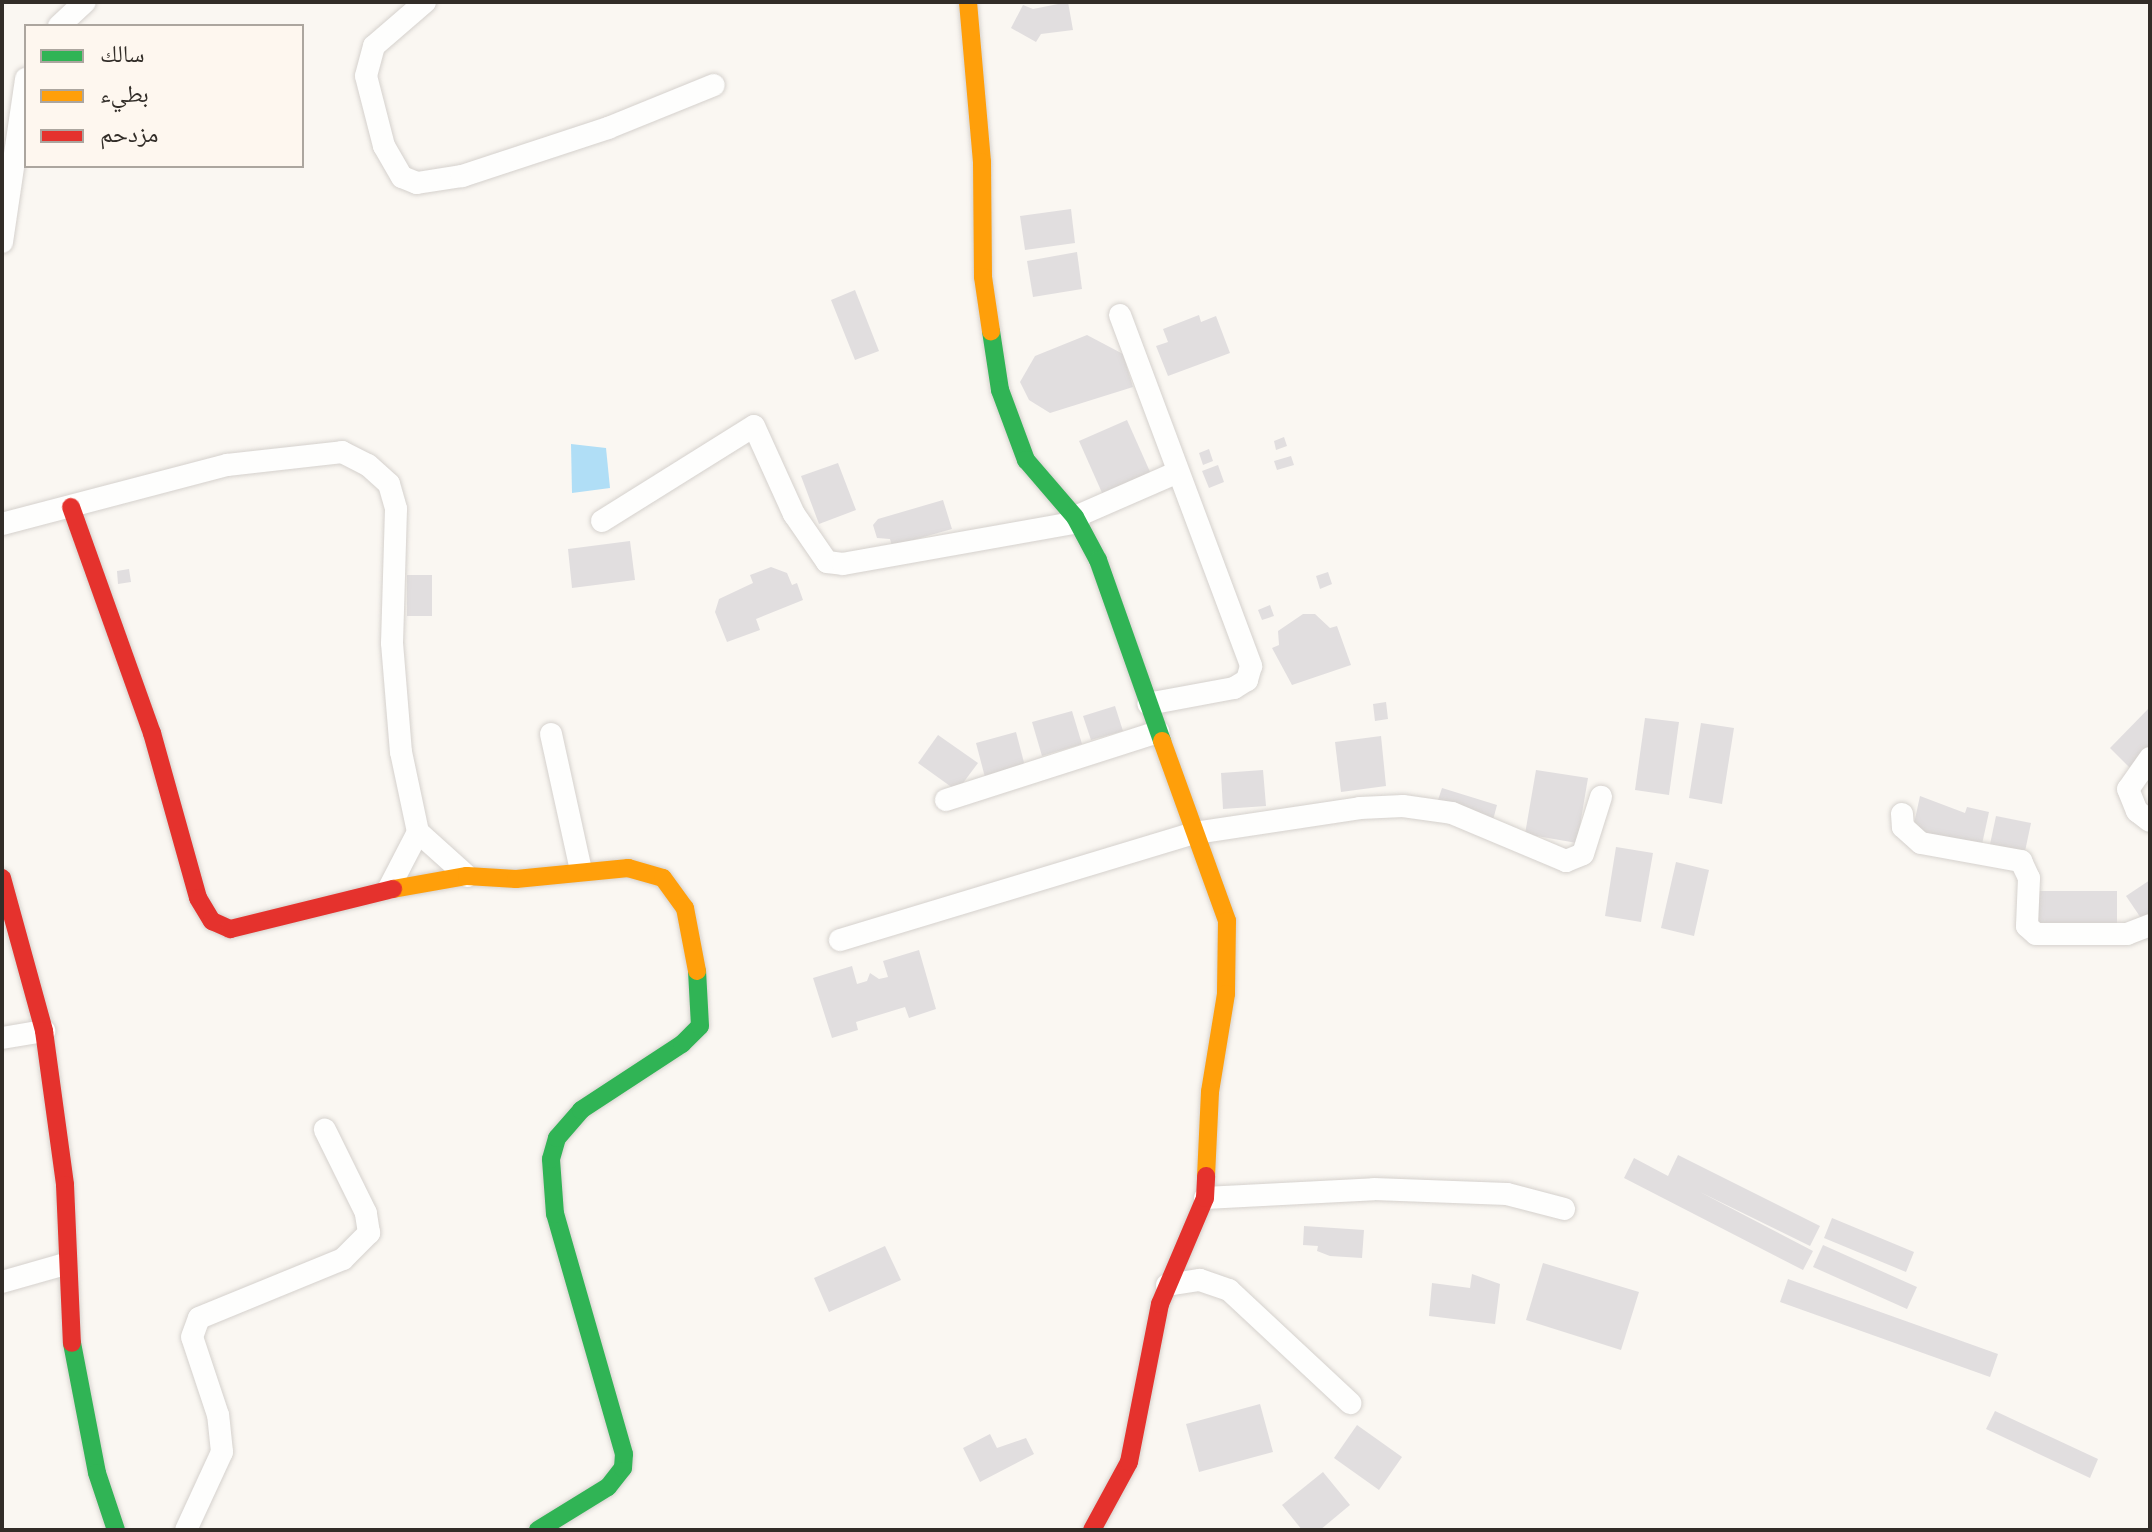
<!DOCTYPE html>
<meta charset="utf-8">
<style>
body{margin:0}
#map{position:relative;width:2152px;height:1532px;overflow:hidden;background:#faf7f2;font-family:"PT Sans","Noto Naskh Arabic",sans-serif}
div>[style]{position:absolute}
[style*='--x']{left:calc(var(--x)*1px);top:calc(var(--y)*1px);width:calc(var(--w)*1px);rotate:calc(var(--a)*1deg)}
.water>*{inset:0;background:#b0def6}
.building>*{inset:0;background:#e1dedf}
.roads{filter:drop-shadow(0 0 2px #d5d1cd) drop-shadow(0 0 2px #d5d1cd)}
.street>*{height:22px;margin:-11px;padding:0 11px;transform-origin:11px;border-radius:11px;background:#fefefd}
.fast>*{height:18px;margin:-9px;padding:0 9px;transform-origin:9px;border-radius:9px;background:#30b455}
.slow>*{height:18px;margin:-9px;padding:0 9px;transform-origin:9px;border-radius:9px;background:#ff9f0a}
.jam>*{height:18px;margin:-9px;padding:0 9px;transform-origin:9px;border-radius:9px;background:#e5322d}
span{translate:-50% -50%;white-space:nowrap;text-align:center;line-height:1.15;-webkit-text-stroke:8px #fef7ef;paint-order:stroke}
.frame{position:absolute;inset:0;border:4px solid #322d28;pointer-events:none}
.legend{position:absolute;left:24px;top:24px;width:280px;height:144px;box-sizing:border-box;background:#fef7ef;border:2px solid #aca69f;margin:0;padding:10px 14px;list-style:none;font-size:24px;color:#322d28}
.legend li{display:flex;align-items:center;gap:16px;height:40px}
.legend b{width:40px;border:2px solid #aca69f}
</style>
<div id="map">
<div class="water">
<i style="clip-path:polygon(571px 444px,606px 448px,610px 488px,572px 493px)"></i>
</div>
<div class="building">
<i style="clip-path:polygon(1068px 2px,1073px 30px,1041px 34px,1036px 42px,1011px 28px,1023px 5px,1033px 9px)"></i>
<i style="clip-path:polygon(1071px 209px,1075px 243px,1025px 250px,1020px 216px)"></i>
<i style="clip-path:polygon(1077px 252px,1082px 289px,1033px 297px,1027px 261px)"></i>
<i style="clip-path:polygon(855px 290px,879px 351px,855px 360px,831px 300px)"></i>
<i style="clip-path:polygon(1199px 315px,1201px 322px,1216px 316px,1230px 353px,1168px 376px,1156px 346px,1168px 342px,1163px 329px)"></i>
<i style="clip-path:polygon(1087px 335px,1123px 354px,1133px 387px,1050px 413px,1029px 400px,1020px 382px,1035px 356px)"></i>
<i style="clip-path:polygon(1127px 420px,1151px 474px,1103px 495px,1079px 441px)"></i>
<i style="clip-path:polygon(1284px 437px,1287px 446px,1276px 450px,1274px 441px)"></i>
<i style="clip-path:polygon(1209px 449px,1213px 461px,1203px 465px,1199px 453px)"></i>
<i style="clip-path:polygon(1291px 456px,1294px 465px,1277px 470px,1274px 461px)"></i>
<i style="clip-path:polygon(838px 463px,856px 510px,819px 524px,801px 476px)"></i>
<i style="clip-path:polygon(1218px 465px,1224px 482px,1209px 488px,1202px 471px)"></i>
<i style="clip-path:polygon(943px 500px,952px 529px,892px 546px,890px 539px,877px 538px,873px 525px,878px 519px)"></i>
<i style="clip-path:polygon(630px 541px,635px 580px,572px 588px,568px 549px)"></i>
<i style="clip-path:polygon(771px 567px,787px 573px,792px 585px,797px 583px,803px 600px,756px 619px,760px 630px,727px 642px,715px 612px,719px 599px,753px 583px,750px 575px)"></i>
<i style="clip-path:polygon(129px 569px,131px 582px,118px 584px,117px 571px)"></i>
<i style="clip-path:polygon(1328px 572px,1332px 584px,1320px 589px,1316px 576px)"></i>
<i style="clip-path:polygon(407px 575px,432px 575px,432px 616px,407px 616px)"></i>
<i style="clip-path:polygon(1270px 605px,1274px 616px,1262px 620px,1258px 610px)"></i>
<i style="clip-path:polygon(1303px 614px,1315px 614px,1330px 628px,1337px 626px,1351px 665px,1292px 685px,1272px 648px,1279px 645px,1278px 631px)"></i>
<i style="clip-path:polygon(1386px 702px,1388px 719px,1375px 721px,1373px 704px)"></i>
<i style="clip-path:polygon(1115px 706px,1123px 731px,1091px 740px,1083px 716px)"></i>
<i style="clip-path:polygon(2150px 707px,2150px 752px,2132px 770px,2110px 748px)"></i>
<i style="clip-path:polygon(1072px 711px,1082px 744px,1042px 756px,1032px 722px)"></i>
<i style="clip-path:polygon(1645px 718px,1679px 722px,1669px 795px,1635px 790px)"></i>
<i style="clip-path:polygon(1701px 723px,1734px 728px,1722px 804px,1689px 798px)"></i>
<i style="clip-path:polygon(1016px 732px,1026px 770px,986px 781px,976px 743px)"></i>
<i style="clip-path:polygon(938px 735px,978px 763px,957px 791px,918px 763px)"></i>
<i style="clip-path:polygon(1381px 736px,1386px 786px,1341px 792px,1335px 742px)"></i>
<i style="clip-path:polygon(1263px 770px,1266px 806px,1223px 809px,1221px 773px)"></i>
<i style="clip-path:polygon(1536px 770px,1588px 778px,1577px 843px,1525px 834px)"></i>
<i style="clip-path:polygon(1442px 788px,1497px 805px,1493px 820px,1437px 803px)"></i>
<i style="clip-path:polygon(1920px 796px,1965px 813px,1967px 807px,1989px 812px,1981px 849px,1912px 833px)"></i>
<i style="clip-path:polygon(1996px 816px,2031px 823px,2024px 856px,1989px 849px)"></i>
<i style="clip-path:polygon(1616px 847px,1653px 853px,1641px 922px,1605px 916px)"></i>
<i style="clip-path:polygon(1676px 862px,1709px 870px,1694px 936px,1661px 928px)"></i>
<i style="clip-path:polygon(2150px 880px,2150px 920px,2145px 924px,2126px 896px)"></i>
<i style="clip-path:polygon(2032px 891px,2117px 891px,2117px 925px,2032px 925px)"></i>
<i style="clip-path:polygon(919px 950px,936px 1009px,909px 1018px,905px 1007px,856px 1022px,858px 1030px,832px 1038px,813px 978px,852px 966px,857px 984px,867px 981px,870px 973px,879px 979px,888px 977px,883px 961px)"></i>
<i style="clip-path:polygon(1678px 1155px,1820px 1226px,1810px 1246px,1700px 1192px,1813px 1251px,1803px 1270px,1624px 1178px,1634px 1158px,1668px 1176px)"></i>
<i style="clip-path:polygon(1832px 1218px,1914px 1252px,1906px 1272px,1824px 1238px)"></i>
<i style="clip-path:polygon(1304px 1226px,1364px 1230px,1362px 1258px,1330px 1256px,1317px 1251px,1318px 1246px,1303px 1245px)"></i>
<i style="clip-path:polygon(1823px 1245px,1917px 1287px,1907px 1309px,1813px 1267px)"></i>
<i style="clip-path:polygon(885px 1246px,901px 1280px,829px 1312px,814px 1278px)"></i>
<i style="clip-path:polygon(1543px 1263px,1639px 1292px,1621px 1350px,1526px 1320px)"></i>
<i style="clip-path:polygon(1472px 1274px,1500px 1284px,1495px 1324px,1429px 1316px,1432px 1283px,1470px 1288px)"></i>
<i style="clip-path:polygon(1788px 1279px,1998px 1354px,1990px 1377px,1780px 1302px)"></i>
<i style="clip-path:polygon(1260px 1404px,1273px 1452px,1199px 1472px,1186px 1424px)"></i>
<i style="clip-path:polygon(1995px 1411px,2098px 1459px,2090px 1478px,1986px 1429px)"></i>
<i style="clip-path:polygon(1357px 1425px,1402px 1457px,1379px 1490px,1334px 1458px)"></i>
<i style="clip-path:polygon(990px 1434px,997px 1448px,1026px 1438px,1034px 1454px,980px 1482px,963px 1448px)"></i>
<i style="clip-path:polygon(1323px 1472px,1350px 1505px,1320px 1530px,1302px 1530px,1282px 1505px)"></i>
</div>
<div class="roads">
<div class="street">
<i style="--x:425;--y:2;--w:67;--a:139.2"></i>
<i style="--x:374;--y:46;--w:31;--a:105"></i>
<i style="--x:366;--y:76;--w:72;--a:75.6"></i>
<i style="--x:384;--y:146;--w:36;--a:60"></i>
<i style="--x:402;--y:177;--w:16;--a:22"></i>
<i style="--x:417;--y:183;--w:46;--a:-8.8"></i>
<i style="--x:462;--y:176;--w:154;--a:-18.2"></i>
<i style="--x:608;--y:128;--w:114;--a:-22.1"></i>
<i style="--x:59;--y:26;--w:35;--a:-43"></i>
<i style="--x:2;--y:242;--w:165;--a:-81.6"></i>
<i style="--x:1120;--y:315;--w:375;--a:69.5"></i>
<i style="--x:1251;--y:666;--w:15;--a:106"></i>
<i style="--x:1247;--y:680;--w:15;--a:148"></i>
<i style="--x:1234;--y:688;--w:87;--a:169.5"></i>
<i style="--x:1075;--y:517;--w:112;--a:-23.6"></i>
<i style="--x:602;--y:521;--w:179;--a:-32"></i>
<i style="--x:754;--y:426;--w:97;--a:65.6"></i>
<i style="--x:794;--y:514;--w:58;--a:55.5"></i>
<i style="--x:827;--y:562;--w:16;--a:7"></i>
<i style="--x:843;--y:564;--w:239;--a:-10.1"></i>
<i style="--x:2;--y:524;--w:233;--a:-14.7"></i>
<i style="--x:227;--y:465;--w:116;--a:-6.4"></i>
<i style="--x:342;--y:452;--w:29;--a:27"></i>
<i style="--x:368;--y:465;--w:28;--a:42"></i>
<i style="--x:389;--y:484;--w:26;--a:74"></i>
<i style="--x:396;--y:509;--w:134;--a:91.7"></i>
<i style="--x:392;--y:643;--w:109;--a:85.3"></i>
<i style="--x:401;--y:752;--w:82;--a:78"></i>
<i style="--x:418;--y:832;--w:66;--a:41.9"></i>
<i style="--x:551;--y:734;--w:139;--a:77.6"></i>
<i style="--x:2150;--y:758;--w:38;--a:125"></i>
<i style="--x:2128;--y:789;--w:24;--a:68"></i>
<i style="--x:2137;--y:811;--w:16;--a:38"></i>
<i style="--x:946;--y:800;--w:223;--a:-17.8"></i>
<i style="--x:1902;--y:814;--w:13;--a:86"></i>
<i style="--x:1903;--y:827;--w:24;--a:42"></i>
<i style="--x:1921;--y:843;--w:102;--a:10.2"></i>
<i style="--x:2021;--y:861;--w:19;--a:65"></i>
<i style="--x:2029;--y:878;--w:48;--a:92.4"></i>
<i style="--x:2027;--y:926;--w:12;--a:42"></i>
<i style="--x:2036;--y:934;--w:91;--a:0"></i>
<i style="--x:2127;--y:934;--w:25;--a:-21"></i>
<i style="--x:389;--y:888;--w:63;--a:-62.6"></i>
<i style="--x:840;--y:940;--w:371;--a:-16.8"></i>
<i style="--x:1195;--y:833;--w:167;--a:-8.6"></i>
<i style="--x:1360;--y:808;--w:43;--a:-2.7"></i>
<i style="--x:1403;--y:806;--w:49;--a:8.1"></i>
<i style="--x:1452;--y:813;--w:124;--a:22.8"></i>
<i style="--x:1566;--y:861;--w:18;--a:-22"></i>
<i style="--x:1583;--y:854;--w:60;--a:-72.5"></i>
<i style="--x:2;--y:1038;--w:43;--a:-9.5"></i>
<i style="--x:1205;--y:1198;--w:169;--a:-3"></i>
<i style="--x:1374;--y:1189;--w:133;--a:2.2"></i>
<i style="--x:1507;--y:1194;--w:59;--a:14.7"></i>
<i style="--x:2;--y:1282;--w:66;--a:-15.9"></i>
<i style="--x:1167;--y:1285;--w:33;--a:-9"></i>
<i style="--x:1200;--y:1280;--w:31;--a:19"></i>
<i style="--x:1229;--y:1290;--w:166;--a:43"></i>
<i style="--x:186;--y:1530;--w:86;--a:-65.2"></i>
<i style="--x:222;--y:1452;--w:37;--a:-96"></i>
<i style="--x:218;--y:1415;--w:82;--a:-108.4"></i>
<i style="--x:192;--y:1337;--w:20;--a:-70"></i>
<i style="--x:199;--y:1318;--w:156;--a:-22.3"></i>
<i style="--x:343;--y:1259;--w:37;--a:-45"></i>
<i style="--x:369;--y:1233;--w:20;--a:-99"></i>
<i style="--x:366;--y:1213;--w:93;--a:-116.3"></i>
</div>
<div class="fast">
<i style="--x:991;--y:331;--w:60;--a:81.3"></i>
<i style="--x:1000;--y:390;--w:75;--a:69.6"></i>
<i style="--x:1026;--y:460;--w:75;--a:49.3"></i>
<i style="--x:1075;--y:517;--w:49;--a:61.9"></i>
<i style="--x:1098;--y:560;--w:192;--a:70.5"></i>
<i style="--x:72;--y:1343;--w:132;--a:79.1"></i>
<i style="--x:97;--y:1473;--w:60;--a:71.6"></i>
<i style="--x:538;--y:1530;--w:82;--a:-31.6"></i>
<i style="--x:608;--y:1487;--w:24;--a:-52"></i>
<i style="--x:623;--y:1468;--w:14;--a:-86"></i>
<i style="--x:624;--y:1454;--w:250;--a:-106"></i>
<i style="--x:555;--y:1214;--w:55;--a:-94.2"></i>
<i style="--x:551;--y:1159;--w:22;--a:-74"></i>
<i style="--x:557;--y:1138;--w:37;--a:-49"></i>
<i style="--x:581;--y:1110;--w:121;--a:-33.2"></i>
<i style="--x:682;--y:1044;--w:25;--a:-45"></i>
<i style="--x:700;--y:1026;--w:55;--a:-93.1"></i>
</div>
<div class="slow">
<i style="--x:968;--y:2;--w:161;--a:85"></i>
<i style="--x:982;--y:162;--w:115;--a:89.5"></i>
<i style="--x:983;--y:277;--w:55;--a:81.6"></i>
<i style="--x:1162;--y:741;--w:191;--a:70.1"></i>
<i style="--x:1227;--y:921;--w:73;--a:90.8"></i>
<i style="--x:1226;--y:994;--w:99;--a:99.3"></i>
<i style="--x:1210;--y:1092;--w:84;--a:92.7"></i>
<i style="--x:393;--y:889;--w:75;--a:-10"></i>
<i style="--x:467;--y:876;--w:49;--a:3.5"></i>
<i style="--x:516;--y:879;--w:113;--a:-5.6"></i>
<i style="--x:628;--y:868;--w:36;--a:16"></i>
<i style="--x:663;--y:878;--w:37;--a:54"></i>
<i style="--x:685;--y:908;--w:64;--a:79.2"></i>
</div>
<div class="jam">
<i style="--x:71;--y:507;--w:240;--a:70.3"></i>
<i style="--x:152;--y:733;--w:171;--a:74.4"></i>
<i style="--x:198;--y:898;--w:27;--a:59"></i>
<i style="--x:212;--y:921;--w:20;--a:24"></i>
<i style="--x:230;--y:929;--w:168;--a:-13.8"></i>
<i style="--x:2;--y:878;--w:159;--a:74.6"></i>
<i style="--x:44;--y:1031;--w:155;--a:82.2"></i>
<i style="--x:65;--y:1185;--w:158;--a:87.5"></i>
<i style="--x:1092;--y:1530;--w:77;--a:-61.4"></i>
<i style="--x:1129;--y:1462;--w:161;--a:-78.9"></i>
<i style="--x:1160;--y:1304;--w:115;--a:-67"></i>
<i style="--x:1205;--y:1198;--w:22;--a:-87"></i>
</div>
</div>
<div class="frame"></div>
<ul class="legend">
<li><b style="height:10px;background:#30b455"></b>سالك</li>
<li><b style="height:10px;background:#ff9f0a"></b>بطيء</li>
<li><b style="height:10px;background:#e5322d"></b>مزدحم</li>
</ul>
</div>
